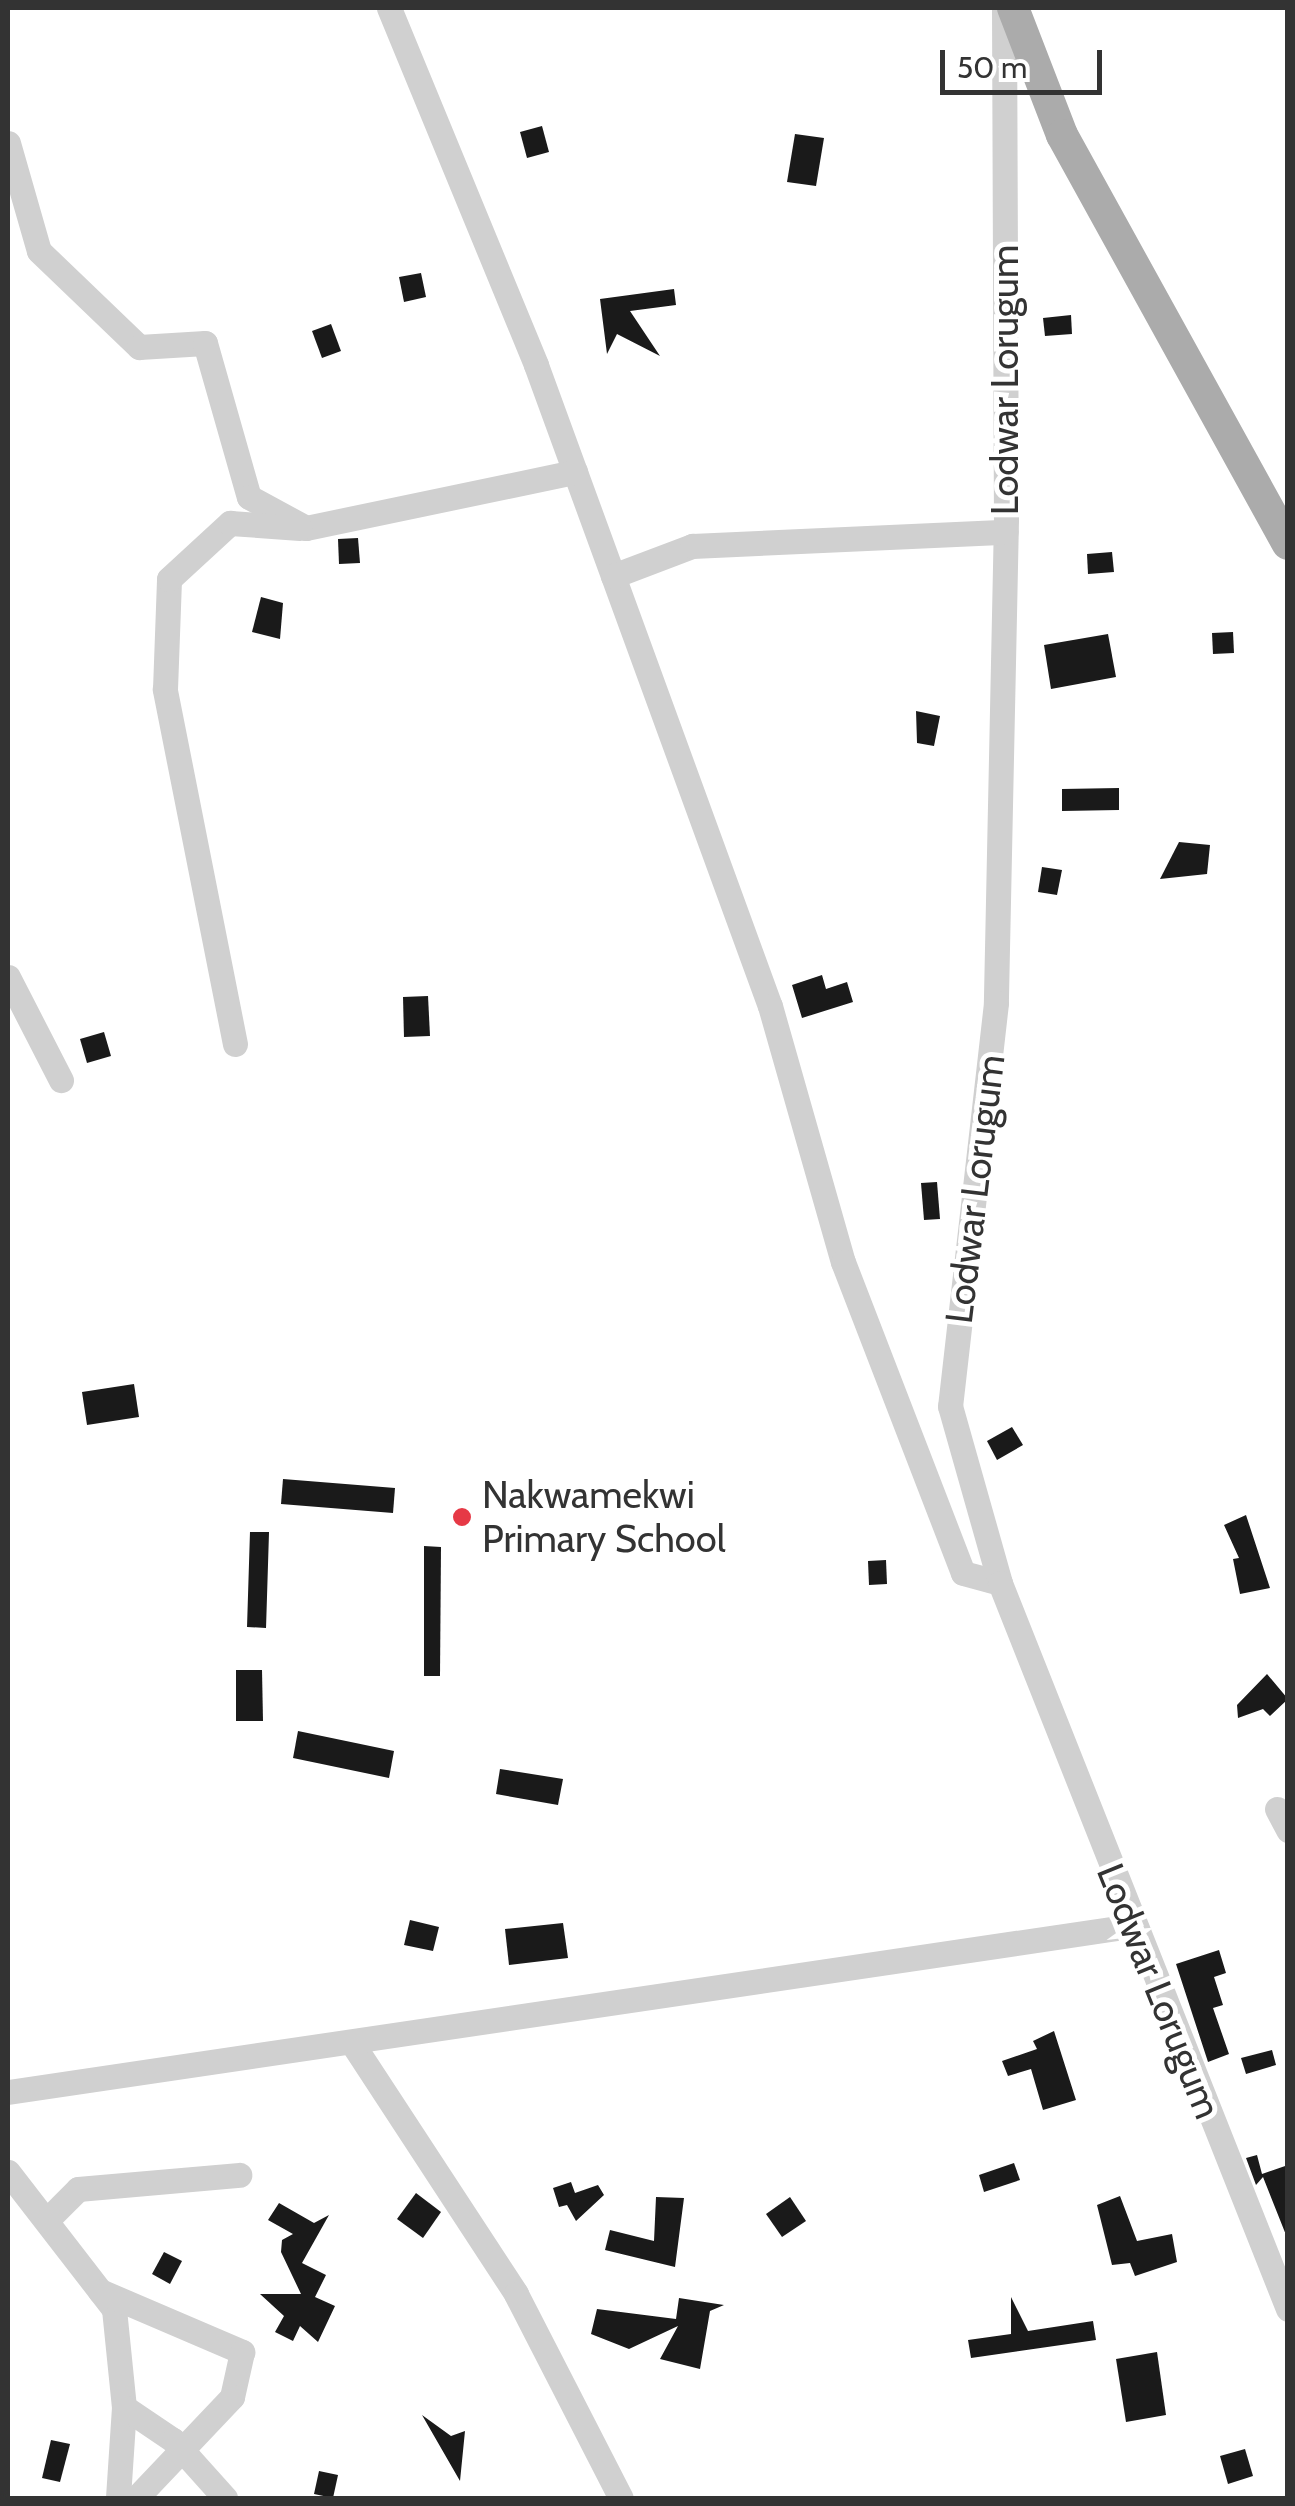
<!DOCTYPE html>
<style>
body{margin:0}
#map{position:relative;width:1295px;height:2506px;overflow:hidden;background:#fff;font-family:Cabin,sans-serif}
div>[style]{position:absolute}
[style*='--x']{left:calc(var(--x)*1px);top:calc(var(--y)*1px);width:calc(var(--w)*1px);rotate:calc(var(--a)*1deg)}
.building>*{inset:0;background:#1a1a1a}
.minor>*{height:25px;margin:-12.5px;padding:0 12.5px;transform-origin:12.5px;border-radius:12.5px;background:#d0d0d0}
.major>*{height:32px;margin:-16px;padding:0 16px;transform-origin:16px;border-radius:16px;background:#ababab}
.dots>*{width:28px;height:28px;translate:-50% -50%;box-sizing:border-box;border:5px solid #fff;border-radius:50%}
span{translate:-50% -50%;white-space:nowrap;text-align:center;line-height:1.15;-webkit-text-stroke:10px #fff;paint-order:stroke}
.street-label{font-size:38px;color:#333}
.poi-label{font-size:38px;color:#333}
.left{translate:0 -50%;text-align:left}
.frame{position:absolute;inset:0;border:10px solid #333;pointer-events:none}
.scale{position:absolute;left:940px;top:50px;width:162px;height:45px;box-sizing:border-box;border:5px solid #333;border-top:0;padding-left:12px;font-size:30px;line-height:35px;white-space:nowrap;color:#333;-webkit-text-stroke:8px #fff;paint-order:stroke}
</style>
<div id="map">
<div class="building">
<i style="clip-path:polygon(542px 126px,549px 152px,527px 158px,520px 132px)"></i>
<i style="clip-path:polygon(795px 134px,824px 138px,816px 186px,787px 182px)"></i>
<i style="clip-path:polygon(421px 273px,426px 297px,404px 302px,399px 277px)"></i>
<i style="clip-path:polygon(674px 289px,676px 305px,630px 311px,660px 356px,617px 334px,607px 354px,600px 299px)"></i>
<i style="clip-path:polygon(1071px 315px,1072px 334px,1045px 336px,1043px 318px)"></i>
<i style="clip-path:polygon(331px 324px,341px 351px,322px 358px,312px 331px)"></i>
<i style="clip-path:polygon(358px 538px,360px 563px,339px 564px,338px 539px)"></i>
<i style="clip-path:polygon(1112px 552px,1114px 572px,1088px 574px,1087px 554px)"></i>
<i style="clip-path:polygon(261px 597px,283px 603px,280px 639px,252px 632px)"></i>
<i style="clip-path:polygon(1233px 632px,1234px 653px,1213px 654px,1212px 633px)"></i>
<i style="clip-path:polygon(1108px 634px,1116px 677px,1051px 689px,1044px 645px)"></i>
<i style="clip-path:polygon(916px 711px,940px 716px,934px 746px,917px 743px)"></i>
<i style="clip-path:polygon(1119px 788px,1119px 810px,1062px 811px,1062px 789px)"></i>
<i style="clip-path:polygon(1179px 842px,1210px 845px,1207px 874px,1160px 879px)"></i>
<i style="clip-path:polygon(1042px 867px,1062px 870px,1057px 895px,1038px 892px)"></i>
<i style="clip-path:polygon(822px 975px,826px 989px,847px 982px,853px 1002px,802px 1018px,792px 985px)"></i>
<i style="clip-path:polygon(428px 996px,430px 1036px,404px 1037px,403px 997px)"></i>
<i style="clip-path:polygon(104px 1032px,111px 1056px,87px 1063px,80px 1039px)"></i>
<i style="clip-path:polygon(937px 1182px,940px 1219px,924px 1220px,921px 1183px)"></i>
<i style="clip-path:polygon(134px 1384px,139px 1417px,87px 1425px,82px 1392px)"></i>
<i style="clip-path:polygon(1012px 1427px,1023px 1445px,997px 1460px,987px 1441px)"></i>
<i style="clip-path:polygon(283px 1479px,395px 1488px,393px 1513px,281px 1504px)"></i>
<i style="clip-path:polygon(1246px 1515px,1270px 1588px,1240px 1594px,1233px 1559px,1239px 1558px,1224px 1525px)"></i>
<i style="clip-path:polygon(250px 1532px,269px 1532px,266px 1628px,247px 1627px)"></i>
<i style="clip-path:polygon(424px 1546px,441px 1547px,440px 1676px,424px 1676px)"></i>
<i style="clip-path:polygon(886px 1560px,887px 1584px,869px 1585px,868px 1561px)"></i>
<i style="clip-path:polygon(236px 1670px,262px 1670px,263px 1721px,236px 1721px)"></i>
<i style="clip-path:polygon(1267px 1674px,1288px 1699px,1270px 1716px,1263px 1709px,1238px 1718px,1237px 1705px)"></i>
<i style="clip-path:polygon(298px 1731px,394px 1751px,389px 1778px,293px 1758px)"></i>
<i style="clip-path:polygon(500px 1769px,563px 1779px,558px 1805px,496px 1794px)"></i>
<i style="clip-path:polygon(410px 1920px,439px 1927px,433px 1951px,404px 1945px)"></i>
<i style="clip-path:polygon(563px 1923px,568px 1958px,509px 1965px,505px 1929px)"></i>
<i style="clip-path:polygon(1219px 1950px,1226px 1973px,1214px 1977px,1223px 2005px,1213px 2008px,1229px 2054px,1208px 2062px,1176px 1964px)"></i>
<i style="clip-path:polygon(1054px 2031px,1076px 2100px,1043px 2110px,1031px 2069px,1008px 2076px,1002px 2061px,1037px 2049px,1033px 2041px)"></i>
<i style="clip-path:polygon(1272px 2050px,1276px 2065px,1246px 2074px,1241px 2058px)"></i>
<i style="clip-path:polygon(1257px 2155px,1262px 2174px,1288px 2165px,1288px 2240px,1263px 2177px,1256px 2185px,1246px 2158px)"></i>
<i style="clip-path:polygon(1014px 2163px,1020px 2180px,984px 2192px,979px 2175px)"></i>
<i style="clip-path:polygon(571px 2182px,575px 2193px,598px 2185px,604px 2195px,576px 2221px,567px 2205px,559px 2207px,553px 2188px)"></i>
<i style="clip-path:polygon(416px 2193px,441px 2212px,423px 2238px,397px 2219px)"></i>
<i style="clip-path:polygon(1120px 2196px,1137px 2241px,1172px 2234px,1177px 2262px,1135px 2276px,1130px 2263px,1112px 2265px,1097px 2205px)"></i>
<i style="clip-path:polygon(656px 2197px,684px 2198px,675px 2267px,605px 2250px,610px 2230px,654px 2241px)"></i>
<i style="clip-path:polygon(790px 2197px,806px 2221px,782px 2237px,766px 2214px)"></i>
<i style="clip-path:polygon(279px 2203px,314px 2223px,329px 2215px,302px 2263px,326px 2275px,315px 2297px,335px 2306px,318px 2342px,300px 2326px,293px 2341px,275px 2332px,284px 2316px,260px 2294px,301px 2294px,281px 2252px,282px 2240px,293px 2234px,268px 2220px)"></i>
<i style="clip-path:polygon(164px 2252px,182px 2261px,170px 2284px,152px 2274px)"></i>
<i style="clip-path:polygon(1011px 2297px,1028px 2331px,1093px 2321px,1096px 2340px,971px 2358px,968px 2340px,1011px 2334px)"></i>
<i style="clip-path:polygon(679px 2298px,724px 2305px,710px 2311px,700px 2369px,660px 2359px,678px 2326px,629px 2349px,591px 2334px,597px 2309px,676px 2319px)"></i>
<i style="clip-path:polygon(1157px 2352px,1166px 2415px,1126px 2422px,1116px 2359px)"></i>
<i style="clip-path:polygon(422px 2415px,451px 2436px,465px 2431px,460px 2481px)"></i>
<i style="clip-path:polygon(51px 2440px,70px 2444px,60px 2482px,42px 2478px)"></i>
<i style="clip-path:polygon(1245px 2449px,1253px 2476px,1228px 2484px,1220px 2456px)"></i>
<i style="clip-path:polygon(319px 2471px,338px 2475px,333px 2498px,314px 2494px)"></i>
</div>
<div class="minor">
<i style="--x:389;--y:8;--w:386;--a:67.6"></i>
<i style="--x:536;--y:365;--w:682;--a:69.95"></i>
<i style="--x:770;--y:1006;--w:266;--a:74.1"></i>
<i style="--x:843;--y:1262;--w:333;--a:68.9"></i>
<i style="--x:963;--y:1573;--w:38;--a:15"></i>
<i style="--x:1004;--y:8;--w:511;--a:89.78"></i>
<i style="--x:1006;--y:519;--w:484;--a:91.2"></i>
<i style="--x:996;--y:1003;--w:406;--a:96.5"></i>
<i style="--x:950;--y:1406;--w:184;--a:74.2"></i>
<i style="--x:1000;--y:1583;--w:781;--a:68.36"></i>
<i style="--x:8;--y:143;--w:112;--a:74"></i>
<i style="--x:39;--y:251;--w:139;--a:43.8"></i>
<i style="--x:139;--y:347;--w:66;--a:-3.5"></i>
<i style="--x:205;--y:343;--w:160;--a:74.1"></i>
<i style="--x:249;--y:497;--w:65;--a:28.5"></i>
<i style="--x:306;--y:528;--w:275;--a:-11.8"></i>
<i style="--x:613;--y:576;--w:85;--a:-20.8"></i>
<i style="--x:692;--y:546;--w:314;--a:-2.6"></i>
<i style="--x:8;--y:977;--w:116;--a:62.8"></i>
<i style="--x:235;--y:1044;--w:362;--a:-101.2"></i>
<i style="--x:165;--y:689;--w:110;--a:-87.9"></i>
<i style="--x:169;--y:579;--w:83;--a:-42.6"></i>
<i style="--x:230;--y:523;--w:70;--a:4.1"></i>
<i style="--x:1277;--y:1809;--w:24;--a:62"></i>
<i style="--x:354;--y:2046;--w:296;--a:56.8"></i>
<i style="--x:516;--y:2294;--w:229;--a:62.8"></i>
<i style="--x:8;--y:2092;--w:1135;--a:-8.41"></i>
<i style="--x:8;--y:2172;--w:173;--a:52.3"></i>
<i style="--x:114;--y:2309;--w:99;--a:84.2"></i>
<i style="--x:124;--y:2407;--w:91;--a:93.8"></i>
<i style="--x:47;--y:2220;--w:44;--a:-45"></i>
<i style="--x:78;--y:2189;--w:162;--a:-5"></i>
<i style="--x:100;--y:2291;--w:155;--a:23.2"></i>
<i style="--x:242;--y:2352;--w:46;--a:102.5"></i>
<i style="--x:232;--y:2397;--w:139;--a:133.5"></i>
<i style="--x:124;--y:2407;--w:59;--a:34"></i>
<i style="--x:173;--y:2440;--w:78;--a:48.1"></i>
</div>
<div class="major">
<i style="--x:1013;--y:8;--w:136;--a:68.9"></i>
<i style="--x:1062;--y:135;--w:467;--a:61.1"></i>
</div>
<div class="dots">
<i style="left:462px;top:1517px;background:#e63946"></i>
</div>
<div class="street-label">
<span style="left:1005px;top:380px;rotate:-90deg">Lodwar Lorugum</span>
<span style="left:975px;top:1189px;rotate:-83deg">Lodwar Lorugum</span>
<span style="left:1159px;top:1991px;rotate:68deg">Lodwar Lorugum</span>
</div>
<div class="poi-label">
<span class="left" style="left:482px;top:1517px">Nakwamekwi<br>Primary School</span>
</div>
<div class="frame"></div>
<div class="scale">50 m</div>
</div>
